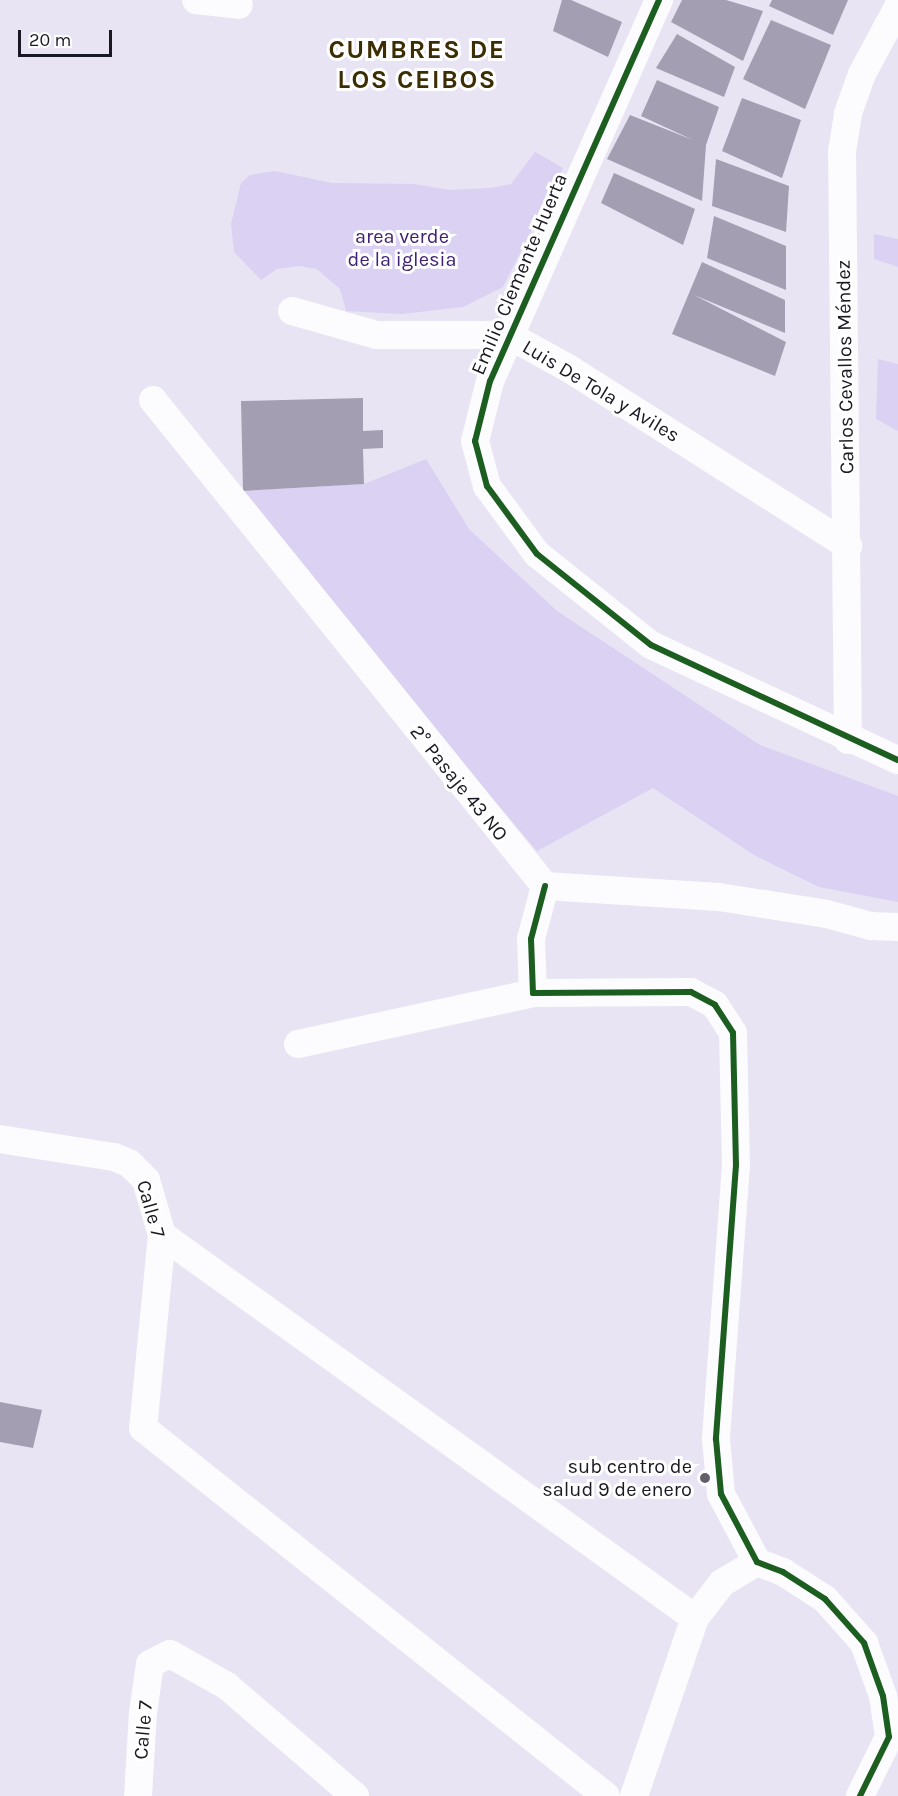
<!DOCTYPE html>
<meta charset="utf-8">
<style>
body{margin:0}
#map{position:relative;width:898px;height:1796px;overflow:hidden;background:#e8e4f4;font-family:Karla,sans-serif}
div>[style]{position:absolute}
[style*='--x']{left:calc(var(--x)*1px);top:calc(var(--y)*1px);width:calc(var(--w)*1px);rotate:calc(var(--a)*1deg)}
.green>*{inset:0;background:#dad1f3}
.building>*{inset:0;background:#a49eb2}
.minor>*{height:28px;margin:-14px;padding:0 14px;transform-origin:14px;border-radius:14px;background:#fcfbfd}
.cycleway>*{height:6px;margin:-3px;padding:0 3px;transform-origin:3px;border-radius:3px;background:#1b5e20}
.dots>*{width:16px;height:16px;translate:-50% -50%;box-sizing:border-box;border:3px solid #fff;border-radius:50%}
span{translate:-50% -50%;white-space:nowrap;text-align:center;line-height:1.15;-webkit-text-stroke:6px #fff;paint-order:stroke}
.park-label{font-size:20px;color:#412175}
.street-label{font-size:20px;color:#1a1822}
.poi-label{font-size:20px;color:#1a1822}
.right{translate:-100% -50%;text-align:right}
.district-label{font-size:26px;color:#3c2d03;font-weight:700;letter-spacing:1.5px}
.scale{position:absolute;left:18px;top:30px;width:94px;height:27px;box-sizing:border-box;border:3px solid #1a1822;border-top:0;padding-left:8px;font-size:18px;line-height:21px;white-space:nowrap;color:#1a1822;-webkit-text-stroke:4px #fff;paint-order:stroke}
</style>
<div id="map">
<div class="green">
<i style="clip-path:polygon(535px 152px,563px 168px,503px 287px,463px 307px,402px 314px,346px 311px,340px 289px,317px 269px,299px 266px,277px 269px,261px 280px,234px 252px,231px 224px,241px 183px,250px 175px,275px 171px,332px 183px,414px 184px,450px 190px,490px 188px,511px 184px)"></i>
<i style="clip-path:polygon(874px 234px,898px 239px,898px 267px,874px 259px)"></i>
<i style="clip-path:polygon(878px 359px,898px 364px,898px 431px,876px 419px)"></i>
<i style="clip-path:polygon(426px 459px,469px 529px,557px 611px,760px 745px,898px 796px,898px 902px,819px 887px,754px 855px,653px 788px,537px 851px,411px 702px,243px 491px,364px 484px)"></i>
</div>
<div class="building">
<i style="clip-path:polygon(562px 0,571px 0,622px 22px,608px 57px,553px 31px)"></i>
<i style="clip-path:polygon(682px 0,726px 0,763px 11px,743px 61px,671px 22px)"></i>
<i style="clip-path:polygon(772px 0,848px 0,833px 35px,769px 6px)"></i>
<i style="clip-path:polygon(771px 20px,831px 45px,805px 109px,743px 79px)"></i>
<i style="clip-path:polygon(677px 34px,735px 67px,724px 97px,656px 68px)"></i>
<i style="clip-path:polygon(657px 80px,719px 107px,706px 145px,702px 201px,607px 159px,630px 115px,693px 140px,641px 116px)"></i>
<i style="clip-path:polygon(742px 98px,801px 120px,782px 178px,722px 151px)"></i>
<i style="clip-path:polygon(716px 159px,789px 186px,786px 232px,712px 206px)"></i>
<i style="clip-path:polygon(614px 173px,695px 209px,683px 245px,601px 203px)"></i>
<i style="clip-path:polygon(714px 216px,786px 246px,786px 290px,707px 258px)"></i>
<i style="clip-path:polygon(702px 262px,785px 300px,785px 333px,694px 295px,786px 342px,775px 376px,672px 334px)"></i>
<i style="clip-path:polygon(363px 398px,363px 431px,383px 430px,383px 448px,363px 449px,364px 484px,243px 491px,241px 401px)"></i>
<i style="clip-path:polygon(0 1402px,42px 1410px,33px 1448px,0 1442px)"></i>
</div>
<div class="minor">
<i style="--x:196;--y:0;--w:43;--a:6.6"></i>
<i style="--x:659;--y:0;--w:417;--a:113.9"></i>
<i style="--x:490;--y:381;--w:62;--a:104"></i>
<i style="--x:475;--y:441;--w:47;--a:75.1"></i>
<i style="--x:487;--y:486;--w:84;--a:53.7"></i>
<i style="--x:537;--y:554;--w:146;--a:38.6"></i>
<i style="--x:651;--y:645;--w:272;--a:25"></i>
<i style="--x:292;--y:311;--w:87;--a:15.9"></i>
<i style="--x:376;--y:335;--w:132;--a:0"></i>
<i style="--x:508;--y:335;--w:68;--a:28.8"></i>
<i style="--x:568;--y:368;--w:332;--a:32.4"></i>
<i style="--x:153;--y:400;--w:624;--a:51.11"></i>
<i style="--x:545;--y:886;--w:174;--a:3.6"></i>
<i style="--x:719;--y:897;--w:109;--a:8.9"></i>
<i style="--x:827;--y:914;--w:46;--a:15.3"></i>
<i style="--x:871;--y:926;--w:27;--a:2"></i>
<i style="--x:848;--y:740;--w:588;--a:-90.58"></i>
<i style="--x:842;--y:152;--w:39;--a:-81"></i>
<i style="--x:848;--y:113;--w:41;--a:-70.3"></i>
<i style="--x:862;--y:74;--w:76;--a:-61.8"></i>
<i style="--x:545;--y:886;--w:55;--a:104.8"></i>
<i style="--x:531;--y:939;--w:54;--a:87.9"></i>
<i style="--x:533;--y:993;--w:158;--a:-0.4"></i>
<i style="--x:691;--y:992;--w:27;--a:28"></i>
<i style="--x:715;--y:1005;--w:33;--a:57"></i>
<i style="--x:733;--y:1033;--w:132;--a:88.7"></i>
<i style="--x:736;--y:1165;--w:275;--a:94.2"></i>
<i style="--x:716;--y:1439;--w:55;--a:84.8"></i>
<i style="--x:721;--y:1494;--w:77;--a:62.1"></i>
<i style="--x:757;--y:1562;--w:28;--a:21"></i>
<i style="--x:783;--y:1572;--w:50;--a:32.7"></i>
<i style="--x:825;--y:1599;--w:59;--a:48.4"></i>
<i style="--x:864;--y:1643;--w:56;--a:70.3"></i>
<i style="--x:883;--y:1696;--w:41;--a:81.7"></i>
<i style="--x:889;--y:1737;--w:66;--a:116.2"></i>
<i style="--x:298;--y:1044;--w:240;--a:-12.2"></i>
<i style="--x:0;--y:1139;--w:115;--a:9"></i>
<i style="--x:114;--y:1157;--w:16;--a:22"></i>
<i style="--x:129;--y:1163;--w:24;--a:45"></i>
<i style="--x:146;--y:1180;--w:57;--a:73.8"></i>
<i style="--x:162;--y:1235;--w:194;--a:95.6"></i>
<i style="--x:143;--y:1428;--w:591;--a:38.48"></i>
<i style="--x:162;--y:1235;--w:656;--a:35.7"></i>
<i style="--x:138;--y:1796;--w:83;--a:-86.6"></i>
<i style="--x:143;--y:1713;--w:49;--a:-81.9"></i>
<i style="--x:150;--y:1664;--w:22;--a:-27"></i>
<i style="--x:170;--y:1654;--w:65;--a:29.3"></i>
<i style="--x:227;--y:1686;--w:169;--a:40.7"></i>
<i style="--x:634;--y:1796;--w:188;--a:-71.1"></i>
<i style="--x:695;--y:1618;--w:44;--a:-52.4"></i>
<i style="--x:722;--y:1583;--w:41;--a:-31"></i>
</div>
<div class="cycleway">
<i style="--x:659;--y:0;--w:417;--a:113.9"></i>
<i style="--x:490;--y:381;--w:62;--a:104"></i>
<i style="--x:475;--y:441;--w:47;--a:75.1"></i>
<i style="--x:487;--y:486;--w:84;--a:53.7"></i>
<i style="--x:537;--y:554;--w:146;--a:38.6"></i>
<i style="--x:651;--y:645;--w:272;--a:25"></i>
<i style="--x:545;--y:886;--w:55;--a:104.8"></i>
<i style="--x:531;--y:939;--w:54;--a:87.9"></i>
<i style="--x:533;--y:993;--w:158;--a:-0.4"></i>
<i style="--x:691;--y:992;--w:27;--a:28"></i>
<i style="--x:715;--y:1005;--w:33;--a:57"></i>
<i style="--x:733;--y:1033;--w:132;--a:88.7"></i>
<i style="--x:736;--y:1165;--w:275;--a:94.2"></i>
<i style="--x:716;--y:1439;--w:55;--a:84.8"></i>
<i style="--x:721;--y:1494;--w:77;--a:62.1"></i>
<i style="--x:757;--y:1562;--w:28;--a:21"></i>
<i style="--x:783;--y:1572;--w:50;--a:32.7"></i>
<i style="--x:825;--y:1599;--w:59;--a:48.4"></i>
<i style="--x:864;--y:1643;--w:56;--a:70.3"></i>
<i style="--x:883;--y:1696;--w:41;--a:81.7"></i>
<i style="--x:889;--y:1737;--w:66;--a:116.2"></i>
</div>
<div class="dots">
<i style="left:705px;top:1478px;background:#625f6c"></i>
</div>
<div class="park-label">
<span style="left:402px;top:248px">area verde<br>de la iglesia</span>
</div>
<div class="street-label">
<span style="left:519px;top:274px;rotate:-67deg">Emilio Clemente Huerta</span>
<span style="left:845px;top:367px;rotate:-91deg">Carlos Cevallos Méndez</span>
<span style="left:601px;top:391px;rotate:31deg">Luis De Tola y Aviles</span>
<span style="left:459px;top:783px;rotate:51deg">2° Pasaje 43 NO</span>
<span style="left:151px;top:1209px;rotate:74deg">Calle 7</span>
<span style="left:143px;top:1730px;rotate:-85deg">Calle 7</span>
</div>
<div class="poi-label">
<span class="right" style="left:692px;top:1478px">sub centro de<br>salud 9 de enero</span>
</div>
<div class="district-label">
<span style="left:417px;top:65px">CUMBRES DE<br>LOS CEIBOS</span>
</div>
<div class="scale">20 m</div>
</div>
